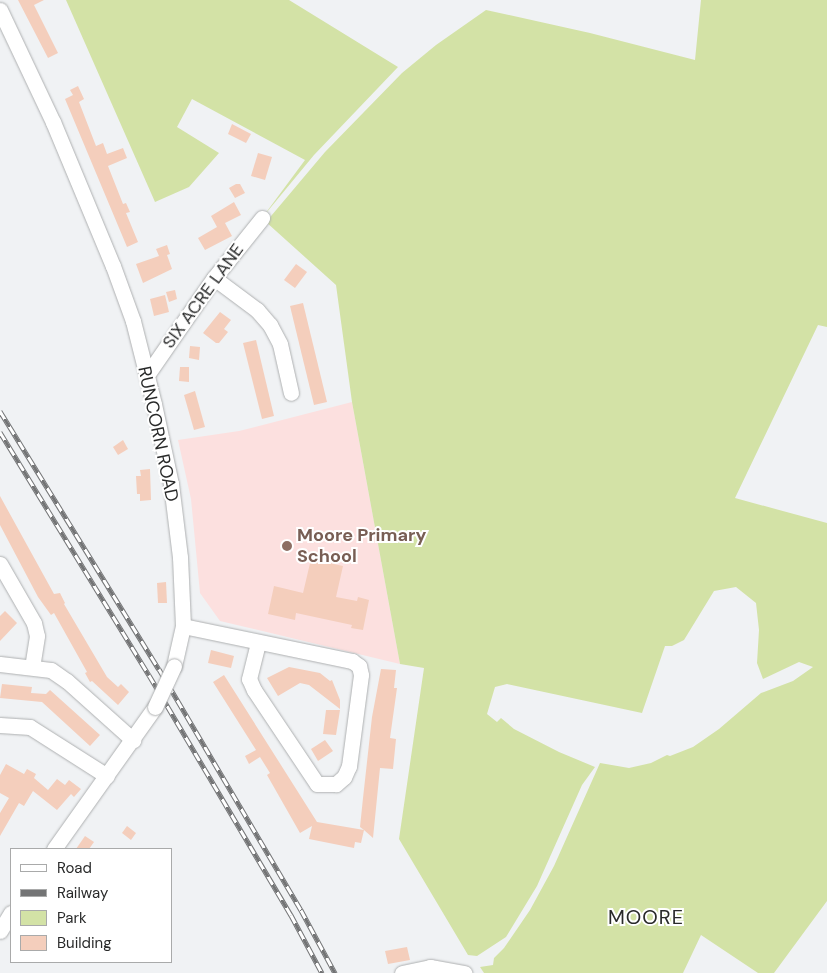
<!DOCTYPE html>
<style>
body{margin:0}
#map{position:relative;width:827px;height:973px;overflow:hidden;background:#f0f2f4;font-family:"DM Sans",sans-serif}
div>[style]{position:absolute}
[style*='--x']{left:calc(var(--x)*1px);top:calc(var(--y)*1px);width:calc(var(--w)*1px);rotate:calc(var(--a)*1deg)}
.education>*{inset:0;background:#fce0df}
.green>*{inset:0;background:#d3e2a6}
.building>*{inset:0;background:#f4cebc}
.roads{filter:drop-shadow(0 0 1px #aeb0b1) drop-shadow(0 0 1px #aeb0b1)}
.minor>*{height:15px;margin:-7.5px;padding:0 7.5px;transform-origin:7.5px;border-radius:7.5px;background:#fff}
.rail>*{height:5px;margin-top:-2.5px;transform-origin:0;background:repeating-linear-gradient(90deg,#fff 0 9px,#737475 0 18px);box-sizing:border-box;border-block:1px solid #737475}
.bridges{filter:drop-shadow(0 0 1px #aeb0b1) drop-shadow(0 0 1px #aeb0b1)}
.minor-bridge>*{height:15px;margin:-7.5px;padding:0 7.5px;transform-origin:7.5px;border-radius:7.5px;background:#fff}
.dots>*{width:14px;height:14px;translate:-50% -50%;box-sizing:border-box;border:2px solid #fff;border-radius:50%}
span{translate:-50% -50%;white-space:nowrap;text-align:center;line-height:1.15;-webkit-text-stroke:4px #fff;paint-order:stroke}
.street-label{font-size:18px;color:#292a2a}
.education-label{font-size:18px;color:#785e54;font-weight:700}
.left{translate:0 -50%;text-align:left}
.quarter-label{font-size:20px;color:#292a2a;letter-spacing:1px}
.legend{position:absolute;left:10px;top:848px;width:162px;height:115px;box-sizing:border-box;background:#fff;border:1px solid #a9aaaa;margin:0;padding:6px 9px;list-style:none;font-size:15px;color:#292a2a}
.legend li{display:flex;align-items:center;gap:10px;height:25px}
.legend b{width:25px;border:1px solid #a9aaaa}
</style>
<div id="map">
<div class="education">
<i style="clip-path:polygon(352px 402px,400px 664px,220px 621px,200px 593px,191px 499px,178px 440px,239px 431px)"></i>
</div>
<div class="green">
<i style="clip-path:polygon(66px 0,289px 0,398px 67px,314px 155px,262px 218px,305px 160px,192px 99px,177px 127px,219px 153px,189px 187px,155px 202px)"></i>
<i style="clip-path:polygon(701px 0,827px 0,827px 327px,818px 325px,735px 498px,827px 523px,827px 901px,774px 973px,758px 973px,701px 935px,683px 973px,484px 973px,480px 967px,493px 965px,494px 958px,504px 948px,530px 910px,554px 866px,600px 763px,629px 768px,651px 763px,667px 755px,670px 756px,693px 747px,719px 729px,761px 693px,793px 681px,813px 667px,799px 662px,763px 679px,757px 663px,759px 630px,756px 603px,736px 587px,714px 591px,684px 640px,672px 646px,665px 646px,642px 713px,507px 684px,495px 687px,487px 714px,497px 722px,501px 718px,514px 729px,559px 752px,595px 767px,582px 785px,537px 886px,506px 937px,477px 956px,468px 955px,399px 839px,424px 668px,400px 664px,352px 402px,336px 285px,266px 222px,325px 152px,402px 73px,436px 45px,486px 10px,590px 33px,695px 60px)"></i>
</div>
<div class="building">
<i style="clip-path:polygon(18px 0,44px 0,34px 5px,58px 53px,48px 58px)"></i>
<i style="clip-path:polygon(78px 86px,84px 99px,79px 102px,96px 146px,103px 143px,107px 154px,123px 148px,127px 158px,108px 166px,123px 204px,126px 203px,130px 212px,126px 213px,138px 242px,127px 247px,65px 99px,73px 95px,70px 90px)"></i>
<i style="clip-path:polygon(232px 124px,251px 134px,246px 143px,228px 134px)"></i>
<i style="clip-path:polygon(258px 153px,272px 157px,265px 180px,251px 176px)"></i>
<i style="clip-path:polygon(236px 184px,240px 184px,245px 193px,235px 198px,229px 188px)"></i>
<i style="clip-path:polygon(234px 202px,241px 215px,225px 223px,232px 236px,205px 250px,198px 238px,217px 227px,211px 216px)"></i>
<i style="clip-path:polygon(167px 245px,170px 254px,167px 255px,172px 269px,143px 283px,136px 264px,159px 256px,156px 249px)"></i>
<i style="clip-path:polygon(296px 264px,307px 272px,295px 288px,284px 280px)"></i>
<i style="clip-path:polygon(175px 290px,177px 299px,169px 302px,166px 292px)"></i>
<i style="clip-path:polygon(165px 295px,169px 312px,154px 316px,150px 299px)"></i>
<i style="clip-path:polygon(303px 303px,327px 402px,314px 405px,290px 306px)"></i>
<i style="clip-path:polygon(220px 312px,231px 320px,224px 329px,228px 332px,219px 343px,216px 343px,203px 333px)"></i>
<i style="clip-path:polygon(256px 340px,274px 416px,262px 419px,243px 343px)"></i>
<i style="clip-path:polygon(190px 346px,200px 347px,199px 360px,189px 358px)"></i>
<i style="clip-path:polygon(180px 367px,189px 367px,189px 382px,179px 381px)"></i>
<i style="clip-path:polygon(195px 391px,205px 427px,194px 430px,184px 395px)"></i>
<i style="clip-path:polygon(123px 440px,128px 449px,118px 455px,113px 447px)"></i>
<i style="clip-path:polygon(150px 469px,151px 500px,140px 501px,140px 494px,137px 494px,136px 476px,141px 476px,140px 470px)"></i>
<i style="clip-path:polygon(0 496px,54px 594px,60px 593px,65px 603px,64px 604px,107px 677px,118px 687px,121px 684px,129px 692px,118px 705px,92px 681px,90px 682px,85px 673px,87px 672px,54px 613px,51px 615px,38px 597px,0 525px)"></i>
<i style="clip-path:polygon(311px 559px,343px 566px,336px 597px,357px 601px,358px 597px,369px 600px,363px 630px,351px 628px,352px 625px,296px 613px,295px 620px,268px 614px,274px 586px,303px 593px)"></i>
<i style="clip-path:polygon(166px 582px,167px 603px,158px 603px,157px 583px)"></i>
<i style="clip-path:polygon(5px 611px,17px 623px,0 641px,0 616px)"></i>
<i style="clip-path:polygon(211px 650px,234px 656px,231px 668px,208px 663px)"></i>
<i style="clip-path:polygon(289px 667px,320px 673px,330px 681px,332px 680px,340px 700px,340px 709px,309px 685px,300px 683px,278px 696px,267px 678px)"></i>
<i style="clip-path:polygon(381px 669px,396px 670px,394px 688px,397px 688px,390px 738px,396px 739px,393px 769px,380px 768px,373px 838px,364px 830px,361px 843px,355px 842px,354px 848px,309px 839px,312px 826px,300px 833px,267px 775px,270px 773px,260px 757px,249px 764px,245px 756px,256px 750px,213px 682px,224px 675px,317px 822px,364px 830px,360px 827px,363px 798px,372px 717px)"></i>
<i style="clip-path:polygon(2px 684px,32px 687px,31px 693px,46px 694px,50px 690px,100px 735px,90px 746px,42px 702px,0 698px)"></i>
<i style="clip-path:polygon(326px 710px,340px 710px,336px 735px,323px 734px)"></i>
<i style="clip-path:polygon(325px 740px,333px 751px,318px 761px,311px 749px)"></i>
<i style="clip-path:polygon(6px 764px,24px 774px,27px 769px,36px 774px,34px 778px,48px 790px,57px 779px,65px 785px,69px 780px,81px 789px,74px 797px,71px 794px,57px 810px,33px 791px,24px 806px,19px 803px,0 836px,0 813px,9px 798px,0 793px,0 775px)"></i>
<i style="clip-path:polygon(127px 826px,136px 833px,131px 840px,122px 833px)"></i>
<i style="clip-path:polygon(85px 836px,94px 842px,89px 849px,76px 849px)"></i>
<i style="clip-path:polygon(407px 947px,410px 960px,388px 964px,385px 951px)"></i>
</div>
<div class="roads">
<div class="minor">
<i style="--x:0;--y:10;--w:124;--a:64.7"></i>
<i style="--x:53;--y:122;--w:156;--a:67.4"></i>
<i style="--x:113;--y:266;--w:59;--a:70"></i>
<i style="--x:133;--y:321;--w:86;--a:75.8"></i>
<i style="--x:154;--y:404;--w:82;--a:78"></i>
<i style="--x:171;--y:484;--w:74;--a:83"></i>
<i style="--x:180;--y:557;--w:69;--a:87.5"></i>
<i style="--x:183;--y:626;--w:41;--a:102.7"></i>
<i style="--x:214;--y:278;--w:54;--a:36.7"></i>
<i style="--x:257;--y:310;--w:20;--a:49"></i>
<i style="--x:270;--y:325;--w:21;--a:62"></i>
<i style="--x:280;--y:344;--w:50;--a:77.3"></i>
<i style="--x:147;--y:375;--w:118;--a:-55.4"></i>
<i style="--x:214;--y:278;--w:77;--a:-51.3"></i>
<i style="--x:0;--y:564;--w:68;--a:60"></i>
<i style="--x:34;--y:623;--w:13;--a:77"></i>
<i style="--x:37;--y:636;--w:31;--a:99"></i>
<i style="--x:183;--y:626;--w:173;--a:11.7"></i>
<i style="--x:352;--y:661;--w:9;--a:36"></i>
<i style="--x:359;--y:666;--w:9;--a:77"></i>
<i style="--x:361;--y:675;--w:92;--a:97.5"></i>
<i style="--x:349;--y:766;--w:12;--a:114"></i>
<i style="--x:344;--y:777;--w:11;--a:139"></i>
<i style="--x:336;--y:784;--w:19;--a:180"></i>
<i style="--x:317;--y:784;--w:113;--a:-123.8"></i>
<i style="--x:254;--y:690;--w:12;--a:-114"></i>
<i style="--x:249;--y:679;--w:38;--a:-76"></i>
<i style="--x:0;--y:664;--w:51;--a:6.7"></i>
<i style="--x:51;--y:670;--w:19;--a:35"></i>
<i style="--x:67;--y:681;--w:89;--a:41.8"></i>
<i style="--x:0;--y:725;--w:30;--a:4"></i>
<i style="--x:30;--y:727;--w:91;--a:32.5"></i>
<i style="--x:54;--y:849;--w:174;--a:-54.6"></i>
<i style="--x:0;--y:931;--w:21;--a:-59"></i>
<i style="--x:402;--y:973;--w:29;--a:-12"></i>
<i style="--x:430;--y:967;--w:35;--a:10"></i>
</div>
</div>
<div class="rail">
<i style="--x:0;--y:411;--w:303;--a:58.4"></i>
<i style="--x:159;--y:669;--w:280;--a:59.5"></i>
<i style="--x:301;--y:910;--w:72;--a:61.6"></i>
<i style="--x:0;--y:432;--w:285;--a:58.5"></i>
<i style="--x:149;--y:675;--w:279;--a:59.4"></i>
<i style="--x:291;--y:915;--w:66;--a:61.9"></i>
</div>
<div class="bridges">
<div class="minor-bridge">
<i style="--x:155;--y:707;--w:45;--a:-65.1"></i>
</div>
</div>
<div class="dots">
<i style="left:287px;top:546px;background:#8d6e63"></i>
</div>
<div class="street-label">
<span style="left:203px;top:296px;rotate:-54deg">SIX ACRE LANE</span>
<span style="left:158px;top:434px;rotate:78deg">RUNCORN ROAD</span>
</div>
<div class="education-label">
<span class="left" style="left:297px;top:546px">Moore Primary<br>School</span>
</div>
<div class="quarter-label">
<span style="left:646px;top:917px">MOORE</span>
</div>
<ul class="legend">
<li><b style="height:6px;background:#fff"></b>Road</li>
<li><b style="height:6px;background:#737475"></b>Railway</li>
<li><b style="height:14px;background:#d3e2a6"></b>Park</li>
<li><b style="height:14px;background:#f4cebc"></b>Building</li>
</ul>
</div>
